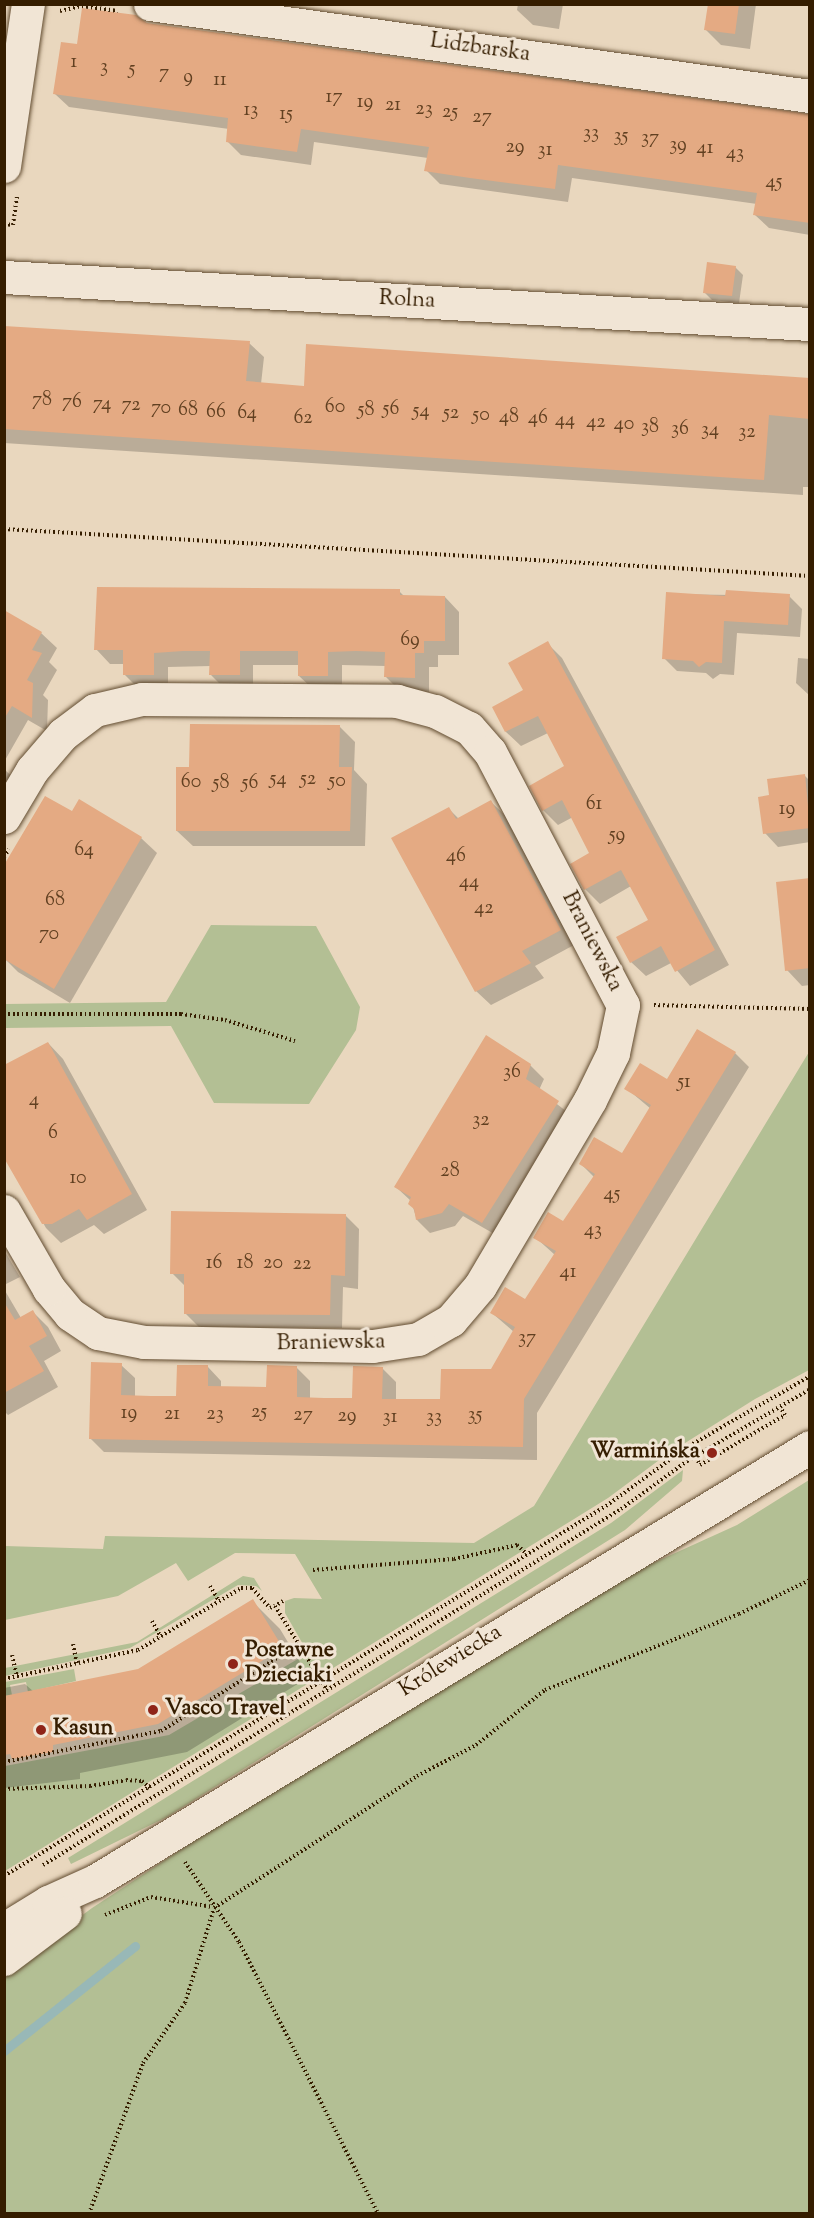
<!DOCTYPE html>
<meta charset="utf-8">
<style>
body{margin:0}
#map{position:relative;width:814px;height:2218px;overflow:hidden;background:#e9d7be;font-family:"Sorts Mill Goudy",serif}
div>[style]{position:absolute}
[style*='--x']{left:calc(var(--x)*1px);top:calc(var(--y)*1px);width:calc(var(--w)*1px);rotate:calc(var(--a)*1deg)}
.green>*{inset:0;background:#b3bf94}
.shadow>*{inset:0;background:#0003}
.stream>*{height:9px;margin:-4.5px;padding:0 4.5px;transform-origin:4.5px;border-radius:4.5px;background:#98b8b7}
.building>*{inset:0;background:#e4aa83}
.path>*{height:4px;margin-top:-2px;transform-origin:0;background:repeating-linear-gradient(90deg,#351d00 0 1.5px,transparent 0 4.5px)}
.roads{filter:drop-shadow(0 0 2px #624c30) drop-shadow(0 0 2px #624c30)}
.minor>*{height:33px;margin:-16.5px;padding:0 16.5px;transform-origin:16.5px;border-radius:16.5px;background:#f1e5d5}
.dots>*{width:16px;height:16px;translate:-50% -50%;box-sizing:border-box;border:3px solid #f1e5d5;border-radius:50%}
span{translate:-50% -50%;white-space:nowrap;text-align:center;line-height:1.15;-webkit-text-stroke:6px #f1e5d5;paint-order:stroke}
.number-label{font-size:20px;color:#614021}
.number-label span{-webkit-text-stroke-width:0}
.street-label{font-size:22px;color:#351d00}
.poi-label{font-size:22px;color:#351d00;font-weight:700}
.right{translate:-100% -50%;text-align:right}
.left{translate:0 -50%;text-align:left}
.frame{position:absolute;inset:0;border:6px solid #351d00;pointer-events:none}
</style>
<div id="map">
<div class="green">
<i style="clip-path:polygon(211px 925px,316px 926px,360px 1007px,356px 1030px,309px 1104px,214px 1103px,171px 1026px,5px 1028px,5px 1004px,166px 1002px)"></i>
<i style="clip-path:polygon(809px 1052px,809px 1370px,755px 1399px,666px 1455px,608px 1498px,5px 1871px,5px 1766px,169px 1735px,308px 1653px,285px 1613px,285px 1601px,294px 1598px,322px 1599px,295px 1554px,235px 1553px,188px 1581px,176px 1563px,118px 1596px,5px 1620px,5px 1546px,103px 1549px,105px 1536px,474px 1543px,534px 1506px)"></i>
<i style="clip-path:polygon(683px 1470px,682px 1481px,625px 1530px,167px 1817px,71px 1864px,68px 1858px,611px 1523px)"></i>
<i style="clip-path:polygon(809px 1480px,809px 2213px,5px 2213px,5px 1972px,92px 1908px,188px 1845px,620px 1578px,737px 1525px)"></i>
<i style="clip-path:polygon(243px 1576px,254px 1578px,262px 1591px,256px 1586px,238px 1585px,130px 1648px,5px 1676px,5px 1668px,137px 1642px)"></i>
<i style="clip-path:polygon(74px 1669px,76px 1681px,28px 1692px,26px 1682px,10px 1685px,12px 1695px,5px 1696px,5px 1682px)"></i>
</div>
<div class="shadow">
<i style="clip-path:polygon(518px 4px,563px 4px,559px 29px,533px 25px,517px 10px)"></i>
<i style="clip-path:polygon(709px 4px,756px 4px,750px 49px,721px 45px,706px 30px)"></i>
<i style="clip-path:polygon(147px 24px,810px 115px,810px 235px,769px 228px,755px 215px,757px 204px,572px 178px,568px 202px,440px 184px,426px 170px,428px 158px,314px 142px,311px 165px,241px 155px,227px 141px,229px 129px,69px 107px,55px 94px,79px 46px)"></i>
<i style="clip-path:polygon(735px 267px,743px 275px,739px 303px,712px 300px,705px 293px)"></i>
<i style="clip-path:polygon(4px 327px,249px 343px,264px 357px,261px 384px,306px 388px,810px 379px,810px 487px,803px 487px,803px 495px,4px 443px)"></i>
<i style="clip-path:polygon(399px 591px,405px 597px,445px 597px,459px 612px,459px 655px,438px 655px,438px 667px,429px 667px,429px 692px,400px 691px,386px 677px,386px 666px,342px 665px,342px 690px,314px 690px,299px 676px,299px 665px,253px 665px,253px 689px,225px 689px,211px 675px,211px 666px,168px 667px,168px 689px,139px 689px,124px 674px,124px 664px,110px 664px,96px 649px)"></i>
<i style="clip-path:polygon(668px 594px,789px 596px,802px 609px,800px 637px,737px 633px,734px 675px,720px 674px,713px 679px,706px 673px,677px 671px,664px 658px)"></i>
<i style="clip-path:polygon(4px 612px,41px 633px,57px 648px,49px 662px,57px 670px,43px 695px,48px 700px,47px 731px,28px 720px,4px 762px)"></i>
<i style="clip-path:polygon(547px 643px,562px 658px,729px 965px,690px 986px,671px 963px,646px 976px,631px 962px,650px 920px,631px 886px,600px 904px,585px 889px,572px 865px,591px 854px,573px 817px,558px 825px,543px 810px,531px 786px,566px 766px,548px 733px,521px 746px,506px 732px,494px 708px,525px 690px)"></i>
<i style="clip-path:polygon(798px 658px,810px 659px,810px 696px,796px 683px)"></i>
<i style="clip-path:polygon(339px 726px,355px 742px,354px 770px,367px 784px,365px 846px,193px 846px,177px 831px,191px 768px)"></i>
<i style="clip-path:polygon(4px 769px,19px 783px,4px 808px)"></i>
<i style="clip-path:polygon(805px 776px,810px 781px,810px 842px,778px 847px,765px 833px,770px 796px)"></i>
<i style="clip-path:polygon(80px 801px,141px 838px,157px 853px,70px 1003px,18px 972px,4px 958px)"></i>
<i style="clip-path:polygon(491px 802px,510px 820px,574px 945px,535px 966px,544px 978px,491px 1005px,476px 991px,448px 808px,459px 819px)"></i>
<i style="clip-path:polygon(810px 880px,810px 985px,802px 986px,787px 970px)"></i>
<i style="clip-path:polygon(48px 1043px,63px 1059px,147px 1210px,104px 1234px,94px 1225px,61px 1243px,46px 1228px,4px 1154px)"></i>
<i style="clip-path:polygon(735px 1053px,749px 1067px,537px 1413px,537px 1460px,104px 1452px,90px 1438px,121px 1365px,135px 1378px,135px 1396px,178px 1398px,208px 1367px,221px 1381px,221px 1388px,268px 1389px,296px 1367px,310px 1381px,310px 1399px,353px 1400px,382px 1368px,396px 1382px,396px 1400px,442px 1401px,491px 1371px,514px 1332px,492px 1313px,526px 1301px,555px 1255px,535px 1237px,563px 1223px,594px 1177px,581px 1164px,622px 1155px,651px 1109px,626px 1088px,667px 1081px)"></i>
<i style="clip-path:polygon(530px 1065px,544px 1079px,539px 1090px,571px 1115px,496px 1235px,463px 1216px,455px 1226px,430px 1233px,417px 1220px,411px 1201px,396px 1187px)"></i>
<i style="clip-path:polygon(345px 1215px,359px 1229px,358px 1289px,343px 1287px,342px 1328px,199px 1327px,185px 1313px,186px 1287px,172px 1273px)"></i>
<i style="clip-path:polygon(4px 1250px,20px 1277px,4px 1285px)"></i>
<i style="clip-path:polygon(4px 1289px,21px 1318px,33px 1312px,48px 1327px,61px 1351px,44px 1361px,58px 1387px,8px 1415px,4px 1411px)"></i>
<i style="clip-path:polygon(252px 1601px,280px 1629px,309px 1677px,187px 1752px,80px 1773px,80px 1779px,4px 1788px,4px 1688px,25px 1684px,34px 1692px,138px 1670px)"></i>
</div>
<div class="stream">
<i style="--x:4;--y:2051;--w:168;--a:-38.7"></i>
</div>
<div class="building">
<i style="clip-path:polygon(708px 4px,739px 4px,735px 34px,704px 30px)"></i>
<i style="clip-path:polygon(82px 8px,136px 15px,147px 23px,809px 114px,810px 223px,753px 215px,757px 193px,558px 165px,555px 189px,470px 178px,424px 171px,429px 147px,301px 129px,297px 152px,226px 142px,228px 118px,53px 94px,61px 42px,77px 44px)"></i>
<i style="clip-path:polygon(707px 262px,736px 266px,732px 296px,703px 293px)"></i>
<i style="clip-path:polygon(4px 326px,250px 341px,246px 381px,304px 386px,306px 344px,810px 378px,810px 419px,769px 415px,764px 480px,4px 429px)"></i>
<i style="clip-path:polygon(97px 587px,400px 589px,400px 595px,445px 596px,445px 641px,424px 641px,424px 653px,415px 653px,415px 678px,384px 677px,385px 652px,356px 651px,328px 652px,328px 676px,298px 676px,298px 651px,240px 651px,240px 675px,209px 675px,210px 651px,183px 651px,154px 653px,154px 675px,123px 675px,123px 650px,94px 650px)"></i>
<i style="clip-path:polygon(726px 590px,790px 594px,788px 625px,724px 621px,722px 663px,706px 662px,699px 667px,693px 661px,662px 659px,666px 592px,725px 596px)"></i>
<i style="clip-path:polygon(4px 610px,42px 632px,32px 650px,42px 653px,27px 680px,33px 683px,32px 718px,12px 706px,4px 719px)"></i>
<i style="clip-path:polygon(548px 641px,715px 950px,675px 972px,661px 946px,630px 963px,616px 937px,648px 920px,621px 870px,584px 890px,570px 864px,589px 853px,562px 800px,542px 811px,529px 786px,564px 766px,538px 716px,505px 732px,492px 707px,523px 690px,508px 663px)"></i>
<i style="clip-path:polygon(190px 724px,340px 725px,339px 767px,352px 767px,350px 831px,176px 831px,176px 767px,189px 767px)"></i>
<i style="clip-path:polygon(805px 774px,810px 828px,763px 834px,758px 797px,769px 795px,767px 779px)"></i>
<i style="clip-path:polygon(45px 796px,72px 811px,79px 799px,142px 837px,54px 989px,4px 959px,4px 865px)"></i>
<i style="clip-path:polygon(491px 800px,561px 930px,522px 951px,531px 963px,475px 992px,391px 838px,449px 807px,456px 819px)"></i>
<i style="clip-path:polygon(810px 878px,810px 968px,785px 971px,776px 882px)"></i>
<i style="clip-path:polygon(697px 1029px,736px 1052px,524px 1399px,523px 1447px,89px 1439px,91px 1362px,122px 1363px,121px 1395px,151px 1396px,176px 1396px,177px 1365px,208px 1365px,208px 1386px,266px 1387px,267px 1365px,297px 1366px,297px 1397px,324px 1398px,352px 1398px,353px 1366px,383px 1367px,382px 1399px,440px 1399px,441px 1369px,491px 1369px,515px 1327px,490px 1313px,505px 1287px,525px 1299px,556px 1251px,533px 1238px,548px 1212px,563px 1221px,595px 1174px,579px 1164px,594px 1137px,622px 1153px,651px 1105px,624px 1089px,640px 1063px,667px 1079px)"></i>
<i style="clip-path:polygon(486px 1035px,531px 1064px,526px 1079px,559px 1101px,482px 1223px,449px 1204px,442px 1213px,416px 1220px,414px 1209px,408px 1204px,411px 1197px,394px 1187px)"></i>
<i style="clip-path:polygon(48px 1042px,132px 1194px,87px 1220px,79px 1209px,52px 1224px,42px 1224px,4px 1158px,4px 1065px)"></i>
<i style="clip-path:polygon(171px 1211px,346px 1214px,345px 1276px,331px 1275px,330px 1315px,184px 1314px,184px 1274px,170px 1274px)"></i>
<i style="clip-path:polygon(4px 1302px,15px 1320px,33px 1310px,47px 1336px,29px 1346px,44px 1371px,4px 1393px)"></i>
<i style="clip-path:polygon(253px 1599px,283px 1648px,158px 1724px,53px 1745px,53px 1752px,12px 1759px,10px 1754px,4px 1755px,4px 1696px,138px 1669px)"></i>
</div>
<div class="path">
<i style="--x:60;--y:11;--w:23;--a:-13"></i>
<i style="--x:82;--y:6;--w:36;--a:8"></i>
<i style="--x:4;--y:224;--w:9;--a:6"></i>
<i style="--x:13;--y:225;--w:29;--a:-82"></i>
<i style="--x:4;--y:529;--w:807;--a:3.34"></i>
<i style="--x:4;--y:857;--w:9;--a:-58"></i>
<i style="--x:654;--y:1005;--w:156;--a:1.5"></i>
<i style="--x:4;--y:1014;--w:177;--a:0"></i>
<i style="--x:181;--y:1014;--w:44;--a:7.8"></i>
<i style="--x:225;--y:1020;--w:73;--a:16.7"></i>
<i style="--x:698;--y:1461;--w:4;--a:63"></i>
<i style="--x:700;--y:1465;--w:99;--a:-30.5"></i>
<i style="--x:785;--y:1415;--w:6;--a:-121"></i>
<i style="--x:313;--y:1570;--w:141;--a:-4.5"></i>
<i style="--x:454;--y:1559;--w:65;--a:-12.5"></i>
<i style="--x:517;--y:1545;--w:13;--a:42"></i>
<i style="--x:210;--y:1586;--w:17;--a:59"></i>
<i style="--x:283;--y:1601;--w:9;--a:148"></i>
<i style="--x:275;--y:1606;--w:99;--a:58.2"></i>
<i style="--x:152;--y:1621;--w:18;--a:61"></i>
<i style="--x:73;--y:1644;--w:20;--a:79"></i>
<i style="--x:12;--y:1655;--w:22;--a:77"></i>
<i style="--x:4;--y:1679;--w:137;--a:-12.2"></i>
<i style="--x:138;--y:1650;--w:120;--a:-31"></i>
<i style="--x:241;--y:1588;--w:11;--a:0"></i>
<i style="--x:252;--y:1588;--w:27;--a:48"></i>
<i style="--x:270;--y:1608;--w:5;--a:-22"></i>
<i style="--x:4;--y:1762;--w:160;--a:-11.2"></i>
<i style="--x:161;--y:1731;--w:163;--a:-32.2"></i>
<i style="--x:4;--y:1789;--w:86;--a:-2"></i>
<i style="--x:90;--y:1786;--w:36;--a:-9"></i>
<i style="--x:126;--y:1780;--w:16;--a:4"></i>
<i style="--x:142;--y:1781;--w:11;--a:41"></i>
<i style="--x:185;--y:1862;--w:97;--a:56"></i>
<i style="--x:239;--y:1942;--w:305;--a:62.9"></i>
<i style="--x:43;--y:1865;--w:679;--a:-31.63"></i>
<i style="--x:621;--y:1509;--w:82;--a:-36"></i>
<i style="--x:687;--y:1461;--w:143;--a:-30.3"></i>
<i style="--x:4;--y:1876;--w:707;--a:-31.58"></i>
<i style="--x:606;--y:1506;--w:102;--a:-35.9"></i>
<i style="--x:689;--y:1446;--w:140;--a:-30"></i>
<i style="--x:105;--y:1915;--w:49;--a:-21.4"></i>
<i style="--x:151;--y:1897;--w:63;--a:9.2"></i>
<i style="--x:89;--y:2214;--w:160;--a:-70.3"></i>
<i style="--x:143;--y:2063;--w:73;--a:-55"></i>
<i style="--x:185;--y:2003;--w:99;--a:-73"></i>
<i style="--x:214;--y:1908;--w:242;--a:-33"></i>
<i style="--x:417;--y:1776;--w:67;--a:-27.7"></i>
<i style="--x:476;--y:1745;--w:88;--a:-38.6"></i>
<i style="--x:545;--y:1690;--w:208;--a:-21.4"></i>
<i style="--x:739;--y:1614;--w:79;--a:-25.6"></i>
</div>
<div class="roads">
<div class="minor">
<i style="--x:150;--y:4;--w:666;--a:7.94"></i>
<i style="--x:4;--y:166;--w:164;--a:-81.6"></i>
<i style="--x:4;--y:277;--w:807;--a:3.34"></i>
<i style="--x:4;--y:817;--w:55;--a:-59.2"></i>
<i style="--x:32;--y:770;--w:48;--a:-49.3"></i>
<i style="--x:63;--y:734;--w:40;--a:-37"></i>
<i style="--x:95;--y:710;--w:48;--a:-13.2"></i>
<i style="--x:142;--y:699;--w:255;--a:0.4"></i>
<i style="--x:397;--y:701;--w:39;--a:15"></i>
<i style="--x:435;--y:711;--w:38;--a:27"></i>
<i style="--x:469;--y:728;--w:32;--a:49"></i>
<i style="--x:490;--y:752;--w:286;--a:62.3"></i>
<i style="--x:623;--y:1005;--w:49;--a:101.8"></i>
<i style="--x:613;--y:1053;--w:52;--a:116.1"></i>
<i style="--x:590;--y:1100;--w:216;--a:120.6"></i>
<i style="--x:480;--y:1286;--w:45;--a:130.5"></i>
<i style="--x:451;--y:1320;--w:38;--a:150"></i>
<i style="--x:418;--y:1339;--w:46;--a:171.2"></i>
<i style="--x:373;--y:1346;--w:229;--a:-179"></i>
<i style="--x:144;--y:1342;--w:47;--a:-168.9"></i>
<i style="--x:98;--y:1333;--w:34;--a:-146"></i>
<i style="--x:70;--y:1314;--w:33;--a:-130"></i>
<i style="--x:49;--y:1289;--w:90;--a:-120"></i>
<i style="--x:4;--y:1929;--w:52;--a:-31.5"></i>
<i style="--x:48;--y:1902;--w:51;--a:-24.1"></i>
<i style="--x:95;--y:1881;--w:836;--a:-31.26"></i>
<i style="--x:4;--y:1959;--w:76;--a:-37"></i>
</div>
</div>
<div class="dots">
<i style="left:712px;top:1453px;background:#8f2418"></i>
<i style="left:233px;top:1664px;background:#8f2418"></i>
<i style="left:153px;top:1710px;background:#8f2418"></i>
<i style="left:41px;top:1730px;background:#8f2418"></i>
</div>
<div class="number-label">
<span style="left:74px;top:62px">1</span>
<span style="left:104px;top:67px">3</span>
<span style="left:132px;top:69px">5</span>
<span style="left:164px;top:73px">7</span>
<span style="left:188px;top:77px">9</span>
<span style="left:220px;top:80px">11</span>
<span style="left:334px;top:97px">17</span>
<span style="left:365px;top:102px">19</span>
<span style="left:393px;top:105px">21</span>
<span style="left:424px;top:109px">23</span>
<span style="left:251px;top:110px">13</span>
<span style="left:450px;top:112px">25</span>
<span style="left:286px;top:114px">15</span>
<span style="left:482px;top:117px">27</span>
<span style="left:591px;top:133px">33</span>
<span style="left:621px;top:136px">35</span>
<span style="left:650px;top:138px">37</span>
<span style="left:678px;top:145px">39</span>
<span style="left:515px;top:147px">29</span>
<span style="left:705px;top:148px">41</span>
<span style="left:545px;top:150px">31</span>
<span style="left:735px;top:153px">43</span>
<span style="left:774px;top:182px">45</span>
<span style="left:42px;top:400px">78</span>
<span style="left:72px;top:402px">76</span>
<span style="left:102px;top:404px">74</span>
<span style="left:131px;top:405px">72</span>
<span style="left:335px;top:407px">60</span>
<span style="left:161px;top:408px">70</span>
<span style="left:391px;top:409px">56</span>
<span style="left:188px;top:410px">68</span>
<span style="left:366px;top:410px">58</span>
<span style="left:421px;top:411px">54</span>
<span style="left:216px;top:412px">66</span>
<span style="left:247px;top:413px">64</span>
<span style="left:451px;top:413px">52</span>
<span style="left:481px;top:415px">50</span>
<span style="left:509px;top:417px">48</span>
<span style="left:303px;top:418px">62</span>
<span style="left:538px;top:418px">46</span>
<span style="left:565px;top:420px">44</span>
<span style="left:596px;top:422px">42</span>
<span style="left:624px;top:424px">40</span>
<span style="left:650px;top:427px">38</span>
<span style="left:680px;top:429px">36</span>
<span style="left:710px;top:430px">34</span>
<span style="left:747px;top:432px">32</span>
<span style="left:410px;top:640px">69</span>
<span style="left:278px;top:779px">54</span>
<span style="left:308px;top:779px">52</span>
<span style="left:337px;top:781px">50</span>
<span style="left:191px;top:782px">60</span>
<span style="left:221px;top:783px">58</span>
<span style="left:250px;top:783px">56</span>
<span style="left:594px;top:804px">61</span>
<span style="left:787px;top:809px">19</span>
<span style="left:617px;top:835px">59</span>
<span style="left:84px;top:850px">64</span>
<span style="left:456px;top:856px">46</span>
<span style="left:469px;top:882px">44</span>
<span style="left:55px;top:900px">68</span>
<span style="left:484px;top:908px">42</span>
<span style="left:49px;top:934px">70</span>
<span style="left:512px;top:1072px">36</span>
<span style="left:684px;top:1082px">51</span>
<span style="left:34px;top:1100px">4</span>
<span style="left:481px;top:1120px">32</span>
<span style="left:53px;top:1133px">6</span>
<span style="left:450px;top:1171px">28</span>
<span style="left:78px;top:1178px">10</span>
<span style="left:612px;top:1194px">45</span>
<span style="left:593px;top:1230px">43</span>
<span style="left:214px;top:1263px">16</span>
<span style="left:245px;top:1263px">18</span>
<span style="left:273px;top:1263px">20</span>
<span style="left:302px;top:1264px">22</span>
<span style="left:568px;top:1272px">41</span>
<span style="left:527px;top:1338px">37</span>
<span style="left:259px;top:1412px">25</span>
<span style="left:129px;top:1413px">19</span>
<span style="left:172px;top:1414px">21</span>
<span style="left:215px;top:1414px">23</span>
<span style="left:303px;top:1415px">27</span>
<span style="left:475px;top:1415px">35</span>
<span style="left:347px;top:1416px">29</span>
<span style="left:390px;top:1417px">31</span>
<span style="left:434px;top:1417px">33</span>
</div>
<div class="street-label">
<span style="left:480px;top:49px;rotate:8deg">Lidzbarska</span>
<span style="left:407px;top:301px;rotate:3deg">Rolna</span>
<span style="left:591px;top:942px;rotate:63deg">Braniewska</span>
<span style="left:331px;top:1344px;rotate:-1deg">Braniewska</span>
<span style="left:451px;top:1662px;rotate:-32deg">Królewiecka</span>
</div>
<div class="poi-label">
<span class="right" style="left:700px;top:1453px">Warmińska</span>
<span class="left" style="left:245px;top:1664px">Postawne<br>Dzieciaki</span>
<span class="left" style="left:165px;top:1710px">Vasco Travel</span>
<span class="left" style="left:53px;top:1730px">Kasun</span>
</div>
<div class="frame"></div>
</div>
